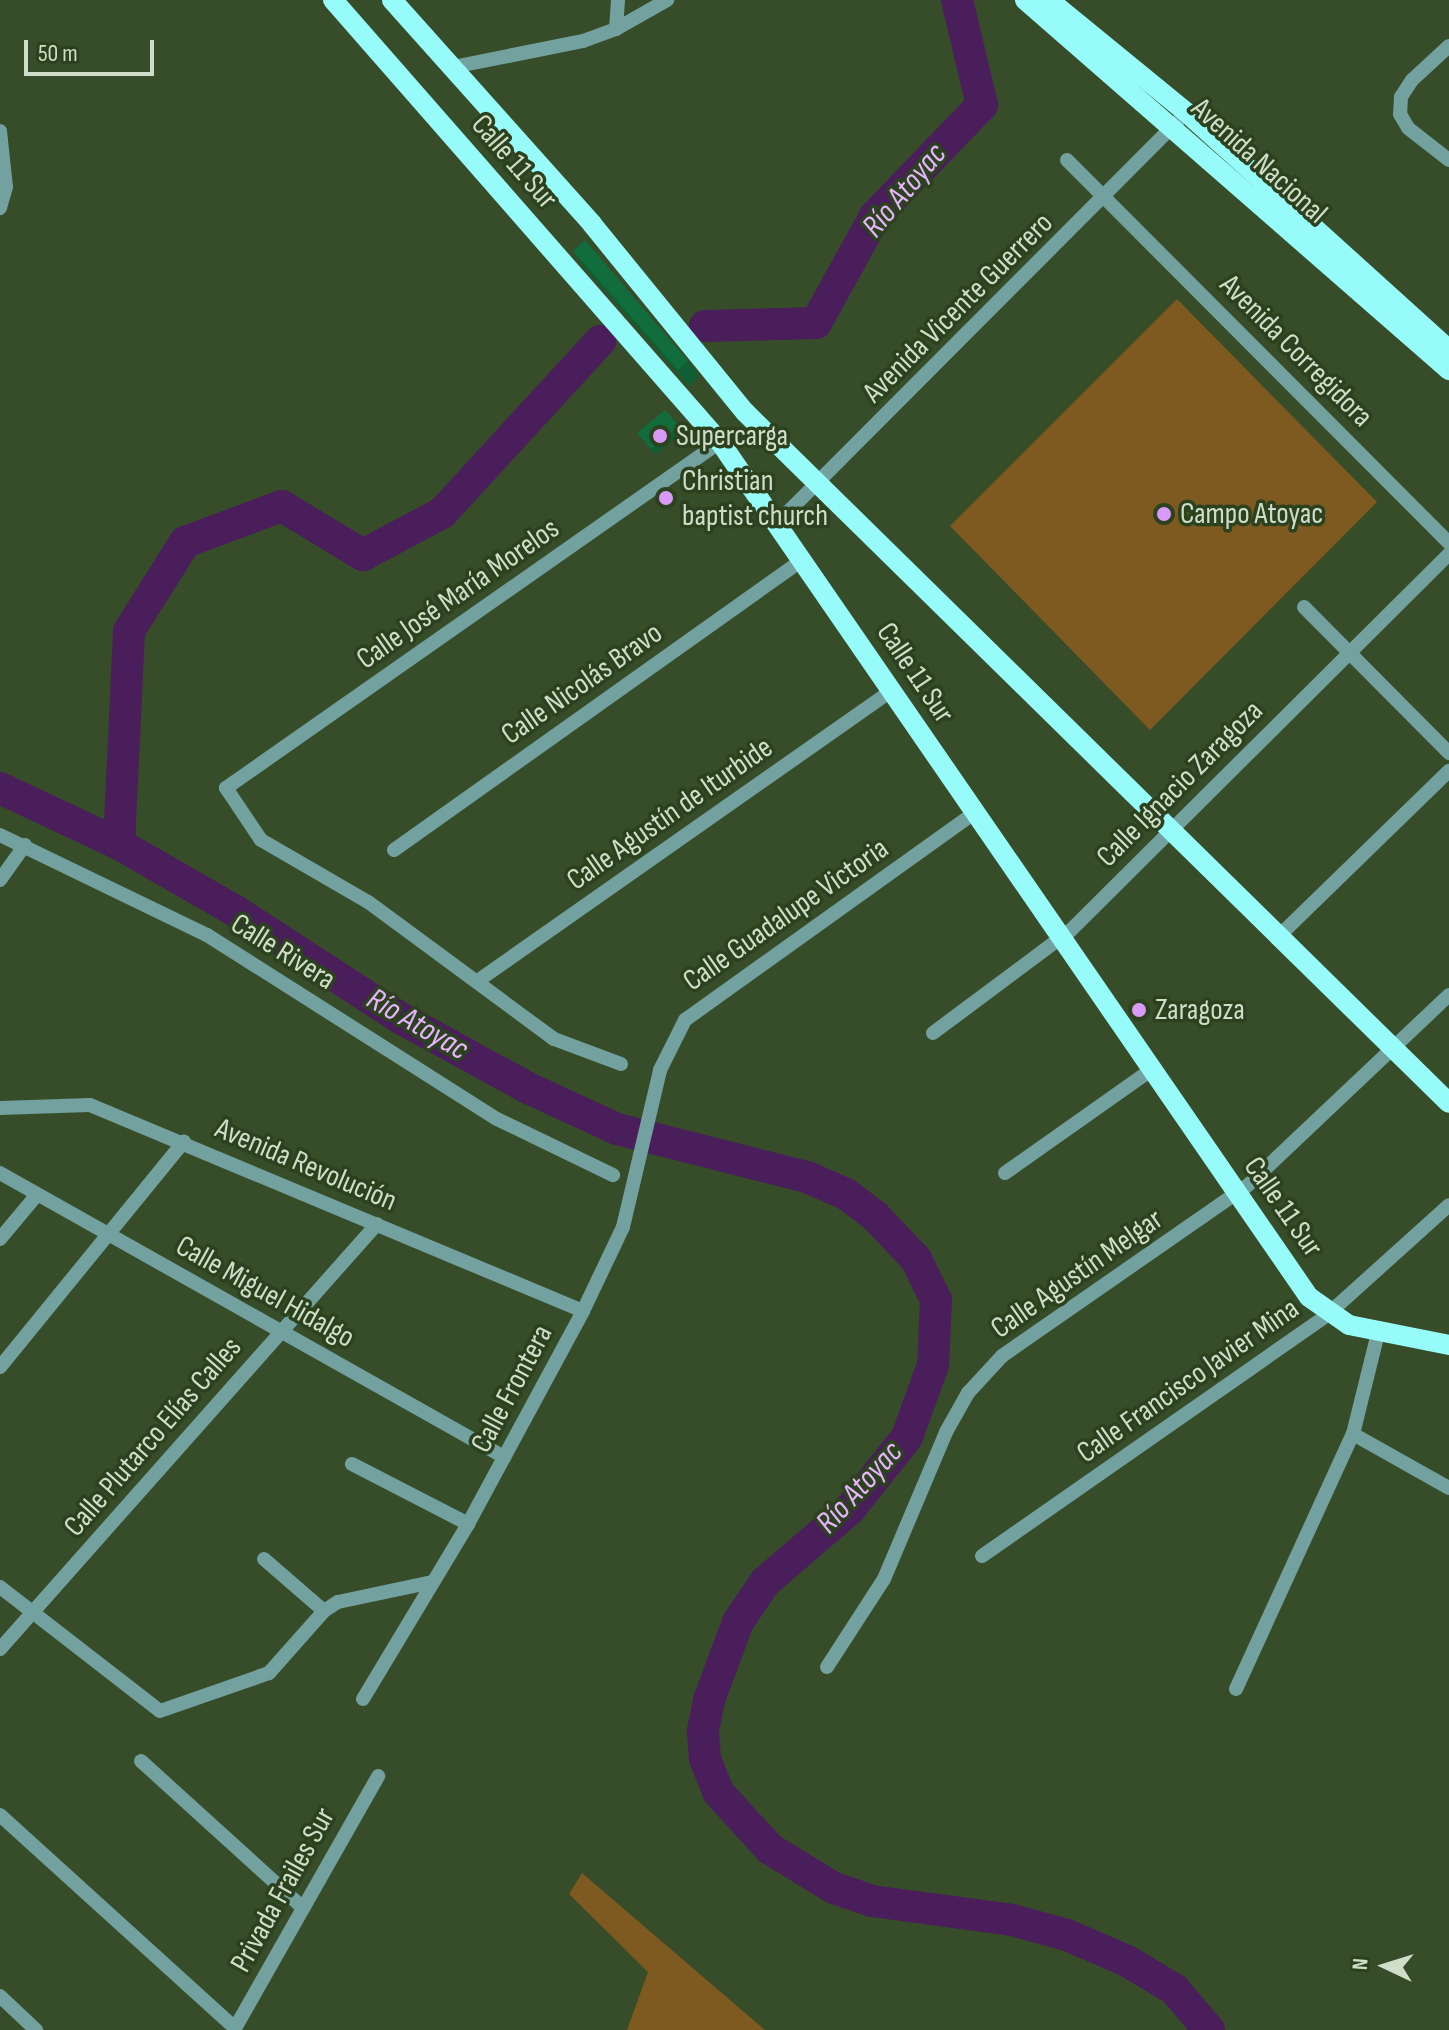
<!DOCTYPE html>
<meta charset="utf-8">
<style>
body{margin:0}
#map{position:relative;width:1449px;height:2030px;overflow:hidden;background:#374d29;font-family:"Sofia Sans Condensed",sans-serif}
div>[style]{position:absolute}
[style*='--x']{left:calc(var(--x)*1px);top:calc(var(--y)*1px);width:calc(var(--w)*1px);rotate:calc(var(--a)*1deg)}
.green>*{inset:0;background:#7e5920}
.river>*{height:32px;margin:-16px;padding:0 16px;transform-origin:16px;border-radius:16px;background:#491e5b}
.minor>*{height:14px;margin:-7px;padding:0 7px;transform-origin:7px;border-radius:7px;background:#72a19f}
.major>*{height:20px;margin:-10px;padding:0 10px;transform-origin:10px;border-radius:10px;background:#96fbf9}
.wall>*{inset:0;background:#0f5e34}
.building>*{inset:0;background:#116d3d}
.dots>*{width:22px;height:22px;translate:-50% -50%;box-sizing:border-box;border:4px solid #2c421e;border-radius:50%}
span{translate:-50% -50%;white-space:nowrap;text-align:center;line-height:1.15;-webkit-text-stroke:7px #2c421e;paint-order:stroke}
.street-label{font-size:30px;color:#d0dec9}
.poi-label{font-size:30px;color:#d0dec9}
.left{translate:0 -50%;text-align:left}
.water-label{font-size:32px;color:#e6b4fe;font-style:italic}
.north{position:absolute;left:1345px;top:1926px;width:80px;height:80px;-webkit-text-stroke:6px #2c421e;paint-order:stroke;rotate:274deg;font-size:22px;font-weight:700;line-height:32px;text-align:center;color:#d0dec9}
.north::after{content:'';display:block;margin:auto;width:28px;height:36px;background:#d0dec9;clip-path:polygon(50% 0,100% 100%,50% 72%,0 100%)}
.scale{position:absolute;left:24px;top:40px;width:130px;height:36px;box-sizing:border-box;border:4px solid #d0dec9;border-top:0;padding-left:10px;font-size:24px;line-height:28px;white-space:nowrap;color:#d0dec9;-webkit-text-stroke:6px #2c421e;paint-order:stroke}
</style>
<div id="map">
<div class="green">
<i style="clip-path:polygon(1177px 299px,1377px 502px,1150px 730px,950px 526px)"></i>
<i style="clip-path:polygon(582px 1873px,765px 2030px,627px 2030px,648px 1972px,569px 1894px)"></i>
</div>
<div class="river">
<i style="--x:705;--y:326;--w:111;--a:-1.5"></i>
<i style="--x:816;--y:323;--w:122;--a:-61.1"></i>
<i style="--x:875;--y:216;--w:154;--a:-46.1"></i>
<i style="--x:982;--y:105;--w:108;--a:-103.4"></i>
<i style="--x:0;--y:788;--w:132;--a:25.2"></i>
<i style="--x:119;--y:844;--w:133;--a:29.9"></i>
<i style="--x:234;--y:910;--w:200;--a:33"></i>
<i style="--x:402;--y:1019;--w:144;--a:28.7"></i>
<i style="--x:528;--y:1088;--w:98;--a:24.7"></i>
<i style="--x:617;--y:1129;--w:196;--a:14.2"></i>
<i style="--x:807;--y:1177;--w:43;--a:23.6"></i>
<i style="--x:846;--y:1194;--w:36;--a:37"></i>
<i style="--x:875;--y:1216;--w:59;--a:46.4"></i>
<i style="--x:916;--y:1259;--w:46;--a:64"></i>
<i style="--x:936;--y:1300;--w:65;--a:92.6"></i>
<i style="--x:933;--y:1365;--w:77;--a:109.9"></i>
<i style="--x:907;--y:1437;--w:92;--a:128.4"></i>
<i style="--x:850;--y:1509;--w:112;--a:139.3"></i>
<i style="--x:765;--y:1582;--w:48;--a:124"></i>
<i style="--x:738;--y:1622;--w:83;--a:110.4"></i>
<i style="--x:709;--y:1700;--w:33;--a:101"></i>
<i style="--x:703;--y:1732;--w:27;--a:86"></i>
<i style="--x:705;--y:1759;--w:35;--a:68"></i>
<i style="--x:718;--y:1792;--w:77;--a:47.6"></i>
<i style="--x:770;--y:1849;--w:75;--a:31.4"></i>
<i style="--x:834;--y:1888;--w:40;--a:18.9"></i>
<i style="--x:872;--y:1901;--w:141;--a:7.7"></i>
<i style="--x:1012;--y:1920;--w:57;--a:15.3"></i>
<i style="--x:1067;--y:1935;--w:65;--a:23.4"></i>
<i style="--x:1127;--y:1961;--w:55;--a:30.8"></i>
<i style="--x:1174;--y:1989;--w:54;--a:49.5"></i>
<i style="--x:119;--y:844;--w:213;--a:-87.3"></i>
<i style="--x:129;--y:631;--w:105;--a:-57.8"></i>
<i style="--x:185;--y:542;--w:103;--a:-20.4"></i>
<i style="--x:282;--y:506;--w:95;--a:31.2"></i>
<i style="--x:363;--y:555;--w:89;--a:-28"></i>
<i style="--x:442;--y:513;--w:234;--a:-47.4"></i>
</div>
<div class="minor">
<i style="--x:616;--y:29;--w:29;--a:-86"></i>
<i style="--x:1449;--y:46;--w:50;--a:137.4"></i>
<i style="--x:1412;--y:80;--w:20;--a:123"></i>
<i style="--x:1401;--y:97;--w:17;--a:93"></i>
<i style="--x:1400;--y:114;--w:16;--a:60"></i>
<i style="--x:1408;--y:128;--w:52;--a:38"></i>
<i style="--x:453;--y:67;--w:133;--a:-11.3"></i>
<i style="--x:583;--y:41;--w:35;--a:-20"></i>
<i style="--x:616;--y:29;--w:59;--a:-29.6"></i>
<i style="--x:0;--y:131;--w:56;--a:83.9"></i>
<i style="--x:6;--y:187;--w:22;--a:106"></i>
<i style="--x:1067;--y:160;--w:541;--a:45.07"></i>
<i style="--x:776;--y:524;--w:569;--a:-45.07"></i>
<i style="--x:1304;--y:607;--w:206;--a:45.2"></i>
<i style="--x:0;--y:835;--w:230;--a:25.8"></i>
<i style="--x:207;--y:935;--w:343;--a:32.4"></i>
<i style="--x:497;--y:1119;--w:129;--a:25.8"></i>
<i style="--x:394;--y:850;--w:499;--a:-35.4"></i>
<i style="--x:0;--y:880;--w:43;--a:-54.5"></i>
<i style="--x:1277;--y:938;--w:240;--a:-44.2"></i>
<i style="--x:479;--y:980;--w:503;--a:-35.05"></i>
<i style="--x:933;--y:1033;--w:172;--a:-36.7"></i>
<i style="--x:1071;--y:930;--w:533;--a:-44.85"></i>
<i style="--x:621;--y:1064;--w:72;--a:-159.5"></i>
<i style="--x:554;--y:1039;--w:231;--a:-143.6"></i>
<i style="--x:368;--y:902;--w:124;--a:-149.9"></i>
<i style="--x:261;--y:840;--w:63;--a:-123.9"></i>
<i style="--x:226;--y:788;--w:603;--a:-35.01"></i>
<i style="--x:0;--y:1108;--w:90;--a:-1.9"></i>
<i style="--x:90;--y:1105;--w:534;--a:22.68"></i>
<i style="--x:0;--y:1173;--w:579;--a:29.4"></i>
<i style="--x:1005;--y:1173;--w:179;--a:-35.2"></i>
<i style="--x:0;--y:1239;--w:56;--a:-50.1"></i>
<i style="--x:0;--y:1367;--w:291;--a:-50.8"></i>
<i style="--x:1353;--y:1434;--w:110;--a:29.4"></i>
<i style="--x:352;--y:1464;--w:131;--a:27.3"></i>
<i style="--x:982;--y:1556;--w:421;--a:-34.9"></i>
<i style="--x:1327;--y:1315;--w:164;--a:-42"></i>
<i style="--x:264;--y:1559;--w:79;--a:40.9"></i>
<i style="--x:0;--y:1587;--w:202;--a:37.8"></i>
<i style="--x:160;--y:1711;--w:115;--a:-19.2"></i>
<i style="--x:269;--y:1673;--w:83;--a:-48.4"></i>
<i style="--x:324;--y:1611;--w:17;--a:-33"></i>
<i style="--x:338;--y:1602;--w:96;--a:-12"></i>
<i style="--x:0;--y:1649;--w:568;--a:-48.43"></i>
<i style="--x:827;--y:1667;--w:105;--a:-57.1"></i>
<i style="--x:884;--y:1579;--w:160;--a:-67.1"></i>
<i style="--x:946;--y:1432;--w:45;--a:-60.6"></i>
<i style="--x:968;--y:1393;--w:50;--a:-47.4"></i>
<i style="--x:1002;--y:1356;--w:298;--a:-34.8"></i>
<i style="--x:1247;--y:1186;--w:278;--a:-43.4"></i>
<i style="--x:1236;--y:1689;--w:281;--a:-65.4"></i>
<i style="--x:1353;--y:1434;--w:104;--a:-76.1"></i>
<i style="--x:363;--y:1699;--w:204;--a:-59"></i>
<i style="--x:468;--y:1524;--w:242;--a:-61.6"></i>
<i style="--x:583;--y:1311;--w:93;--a:-64.5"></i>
<i style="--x:623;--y:1227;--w:161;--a:-76.7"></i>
<i style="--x:660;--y:1070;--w:56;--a:-63.4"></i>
<i style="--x:685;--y:1020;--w:355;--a:-35.6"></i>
<i style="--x:141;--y:1761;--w:219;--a:42.2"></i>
<i style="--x:0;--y:1815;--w:317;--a:42.2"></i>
<i style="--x:0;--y:1996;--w:50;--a:43.4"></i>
<i style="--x:234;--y:2030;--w:292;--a:-60.4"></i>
</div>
<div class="major">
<i style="--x:333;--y:0;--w:587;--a:48.8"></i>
<i style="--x:720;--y:442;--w:1038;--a:55.44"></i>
<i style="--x:1309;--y:1297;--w:49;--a:35"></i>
<i style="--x:1349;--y:1325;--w:102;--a:11.3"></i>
<i style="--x:392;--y:0;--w:300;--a:48.2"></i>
<i style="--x:592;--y:224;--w:242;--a:50.9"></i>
<i style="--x:745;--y:412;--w:986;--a:44.47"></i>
<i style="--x:1025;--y:0;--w:563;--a:41.11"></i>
<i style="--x:1049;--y:0;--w:177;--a:39.3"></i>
<i style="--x:1186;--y:112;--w:355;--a:42.1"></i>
</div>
<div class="wall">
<i style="clip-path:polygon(573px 251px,688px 361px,699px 376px,689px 386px,584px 267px)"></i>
<i style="clip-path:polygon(679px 426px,682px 432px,655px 455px,641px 438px)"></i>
</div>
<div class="building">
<i style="clip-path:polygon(585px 240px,688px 361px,678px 370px,573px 251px)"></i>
<i style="clip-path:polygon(665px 410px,679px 426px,651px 449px,637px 433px)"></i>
</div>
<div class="dots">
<i style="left:660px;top:436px;background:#d99af7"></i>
<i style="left:666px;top:498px;background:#d99af7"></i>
<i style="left:1164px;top:514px;background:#d99af7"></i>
<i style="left:1139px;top:1010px;background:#d99af7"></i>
</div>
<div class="street-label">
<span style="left:1259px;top:161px;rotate:42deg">Avenida Nacional</span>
<span style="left:514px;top:162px;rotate:49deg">Calle 11 Sur</span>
<span style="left:958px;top:308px;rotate:-45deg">Avenida Vicente Guerrero</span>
<span style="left:1296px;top:351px;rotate:45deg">Avenida Corregidora</span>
<span style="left:458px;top:594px;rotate:-35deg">Calle José María Morelos</span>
<span style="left:915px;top:673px;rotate:56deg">Calle 11 Sur</span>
<span style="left:582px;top:684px;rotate:-35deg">Calle Nicolás Bravo</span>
<span style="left:1180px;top:784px;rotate:-45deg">Calle Ignacio Zaragoza</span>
<span style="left:670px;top:814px;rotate:-35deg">Calle Agustín de Iturbide</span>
<span style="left:786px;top:915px;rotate:-35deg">Calle Guadalupe Victoria</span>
<span style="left:283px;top:952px;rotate:32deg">Calle Rivera</span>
<span style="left:306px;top:1165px;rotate:23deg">Avenida Revolución</span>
<span style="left:1283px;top:1207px;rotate:55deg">Calle 11 Sur</span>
<span style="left:1077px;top:1274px;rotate:-35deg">Calle Agustín Melgar</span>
<span style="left:265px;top:1292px;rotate:29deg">Calle Miguel Hidalgo</span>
<span style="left:1188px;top:1381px;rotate:-35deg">Calle Francisco Javier Mina</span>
<span style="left:512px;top:1389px;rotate:-62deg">Calle Frontera</span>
<span style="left:153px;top:1437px;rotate:-49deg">Calle Plutarco Elías Calles</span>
<span style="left:283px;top:1890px;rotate:-61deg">Privada Frailes Sur</span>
</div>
<div class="poi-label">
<span class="left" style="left:676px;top:436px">Supercarga</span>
<span class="left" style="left:682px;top:498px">Christian<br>baptist church</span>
<span class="left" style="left:1180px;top:514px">Campo Atoyac</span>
<span class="left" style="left:1155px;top:1010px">Zaragoza</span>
</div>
<div class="water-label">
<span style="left:905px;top:191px;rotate:-50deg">Río Atoyac</span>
<span style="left:417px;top:1025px;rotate:30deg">Río Atoyac</span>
<span style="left:860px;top:1488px;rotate:-48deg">Río Atoyac</span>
</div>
<div class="north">N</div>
<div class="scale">50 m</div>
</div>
